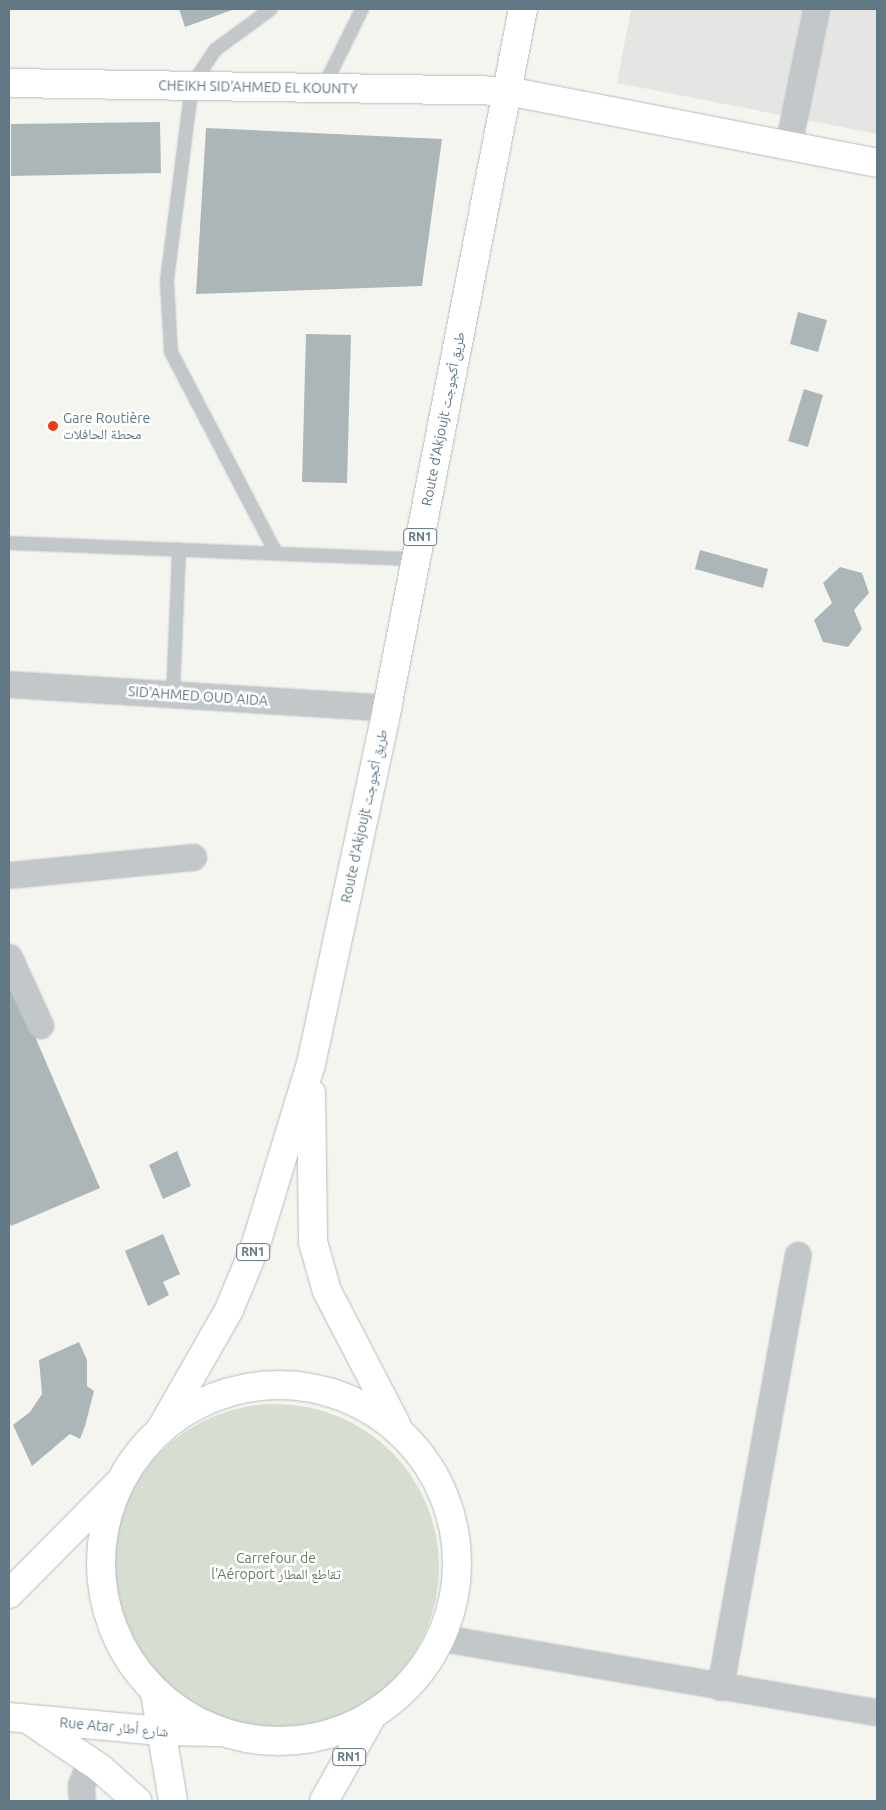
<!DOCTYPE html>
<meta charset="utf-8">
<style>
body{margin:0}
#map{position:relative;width:886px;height:1810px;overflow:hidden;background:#f5f5f0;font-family:Ubuntu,"Noto Naskh Arabic",sans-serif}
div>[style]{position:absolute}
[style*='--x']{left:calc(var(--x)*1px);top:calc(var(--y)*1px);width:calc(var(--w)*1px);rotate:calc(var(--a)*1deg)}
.built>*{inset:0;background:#e5e6e4}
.green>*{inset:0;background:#d6ddd1}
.round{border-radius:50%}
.building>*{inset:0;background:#acb6b9}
.roads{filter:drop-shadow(0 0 1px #b6bcc0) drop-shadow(0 0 1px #b6bcc0)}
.lane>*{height:12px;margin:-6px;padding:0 6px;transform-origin:6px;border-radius:6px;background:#c2c7c9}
.street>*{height:25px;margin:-12.5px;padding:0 12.5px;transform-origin:12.5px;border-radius:12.5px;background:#c2c7c9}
.secondary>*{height:28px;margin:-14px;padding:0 14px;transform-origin:14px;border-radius:14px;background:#fff}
.highway>*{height:28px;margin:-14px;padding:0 14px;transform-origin:14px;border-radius:14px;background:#fff}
.highway>.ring{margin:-14px;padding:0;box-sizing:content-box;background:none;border:28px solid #fff;border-radius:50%}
.dots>*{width:14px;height:14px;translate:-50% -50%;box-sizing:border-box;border:2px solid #fff;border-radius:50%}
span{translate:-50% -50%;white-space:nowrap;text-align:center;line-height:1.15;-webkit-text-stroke:5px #fff;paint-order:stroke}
.shield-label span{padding:1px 4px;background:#fff;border:1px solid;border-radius:4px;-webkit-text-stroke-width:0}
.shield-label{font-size:12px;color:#617784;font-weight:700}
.street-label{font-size:14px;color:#617784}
.poi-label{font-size:14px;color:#617784}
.left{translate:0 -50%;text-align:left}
.park-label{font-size:14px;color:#687b61}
.frame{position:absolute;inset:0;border:10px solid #617784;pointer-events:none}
</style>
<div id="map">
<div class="built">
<i style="clip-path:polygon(631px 9px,877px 9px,877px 134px,617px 83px)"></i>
</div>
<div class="green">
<i class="round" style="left:113px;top:1404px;width:326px;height:326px"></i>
</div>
<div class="building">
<i style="clip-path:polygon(179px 9px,235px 9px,185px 27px)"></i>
<i style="clip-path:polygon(160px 122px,161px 173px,11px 176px,11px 124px)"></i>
<i style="clip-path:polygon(206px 128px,442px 139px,422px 286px,196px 294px)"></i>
<i style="clip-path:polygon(798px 312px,827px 320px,818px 352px,790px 344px)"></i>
<i style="clip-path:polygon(306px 334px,351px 335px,347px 483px,302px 482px)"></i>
<i style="clip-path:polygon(804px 389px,823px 395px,808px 447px,788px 441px)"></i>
<i style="clip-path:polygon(700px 550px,768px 569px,763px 588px,695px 569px)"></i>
<i style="clip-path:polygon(840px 567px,862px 573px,869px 593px,854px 610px,862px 629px,848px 647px,823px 642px,814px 620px,832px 603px,823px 583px)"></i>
<i style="clip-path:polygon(9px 976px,100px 1188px,11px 1226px,9px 1222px)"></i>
<i style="clip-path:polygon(177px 1151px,191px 1186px,163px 1199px,149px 1165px)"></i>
<i style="clip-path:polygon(163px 1234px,180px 1274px,163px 1282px,169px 1295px,148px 1306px,125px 1251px)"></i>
<i style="clip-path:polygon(79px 1342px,87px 1360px,87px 1386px,94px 1391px,85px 1426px,80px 1439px,70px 1434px,32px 1466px,13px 1425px,30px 1412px,42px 1394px,39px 1360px)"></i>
</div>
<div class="roads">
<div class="lane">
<i style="--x:271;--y:9;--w:69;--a:143.8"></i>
<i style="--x:215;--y:50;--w:42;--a:123.3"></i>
<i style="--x:192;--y:85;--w:198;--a:97.3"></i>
<i style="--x:167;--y:281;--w:71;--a:86.8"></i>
<i style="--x:171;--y:352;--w:227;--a:62.4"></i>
<i style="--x:323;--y:88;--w:88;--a:-63.7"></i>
<i style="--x:9;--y:543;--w:407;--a:2.3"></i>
<i style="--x:173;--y:694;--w:145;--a:-87.6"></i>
</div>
<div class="street">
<i style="--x:788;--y:146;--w:140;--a:-78.4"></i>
<i style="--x:9;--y:684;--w:379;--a:3.6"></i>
<i style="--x:9;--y:875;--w:185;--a:-5.6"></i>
<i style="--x:9;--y:957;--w:75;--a:65.5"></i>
<i style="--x:442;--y:1638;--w:441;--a:9.7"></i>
<i style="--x:720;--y:1687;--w:439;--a:-79.8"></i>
<i style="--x:82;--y:1801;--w:16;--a:-94"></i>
<i style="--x:81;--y:1785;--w:26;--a:-69"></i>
</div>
<div class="secondary">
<i style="--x:9;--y:83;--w:498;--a:0.9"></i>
<i style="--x:507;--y:91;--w:377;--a:11"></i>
<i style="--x:9;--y:1594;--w:155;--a:-45.3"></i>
<i style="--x:9;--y:1717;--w:152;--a:5.3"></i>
<i style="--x:160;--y:1731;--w:60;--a:1"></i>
</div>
<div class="highway">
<i style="--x:311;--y:1093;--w:149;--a:89.2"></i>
<i style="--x:313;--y:1242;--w:51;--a:74.1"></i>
<i style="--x:327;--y:1291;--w:150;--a:62.6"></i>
<i class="ring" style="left:101px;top:1385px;width:328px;height:328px"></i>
<i style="--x:162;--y:1427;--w:135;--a:-60.2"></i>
<i style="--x:229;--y:1310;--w:68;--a:-67.6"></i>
<i style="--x:255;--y:1247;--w:191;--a:-73"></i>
<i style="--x:311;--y:1064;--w:364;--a:-77.9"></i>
<i style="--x:387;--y:708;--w:712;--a:-78.99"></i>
<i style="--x:155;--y:1693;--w:109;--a:80.5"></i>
<i style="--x:29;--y:1720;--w:86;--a:34.1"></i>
<i style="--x:100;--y:1768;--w:50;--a:41.7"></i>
<i style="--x:324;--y:1801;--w:100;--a:-60.6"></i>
</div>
</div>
<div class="dots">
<i style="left:53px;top:426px;background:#f03b16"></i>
</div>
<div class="shield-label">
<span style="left:420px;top:537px">RN1</span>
<span style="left:253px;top:1252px">RN1</span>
<span style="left:349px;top:1757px">RN1</span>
</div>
<div class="street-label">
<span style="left:258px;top:87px;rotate:1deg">CHEIKH SID'AHMED EL KOUNTY</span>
<span style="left:443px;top:419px;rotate:-79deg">Route d'Akjoujt طريق أكجوجت</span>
<span style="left:198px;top:696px;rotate:4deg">SID'AHMED OUD AIDA</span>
<span style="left:364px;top:816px;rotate:-78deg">Route d'Akjoujt طريق أكجوجت</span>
<span style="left:114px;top:1727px;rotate:5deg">Rue Atar شارع أطار</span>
</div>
<div class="poi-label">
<span class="left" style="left:63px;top:426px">Gare Routière<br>محطة الحافلات</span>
</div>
<div class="park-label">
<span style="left:276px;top:1566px">Carrefour de<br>l'Aéroport تقاطع المطار</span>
</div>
<div class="frame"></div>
</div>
